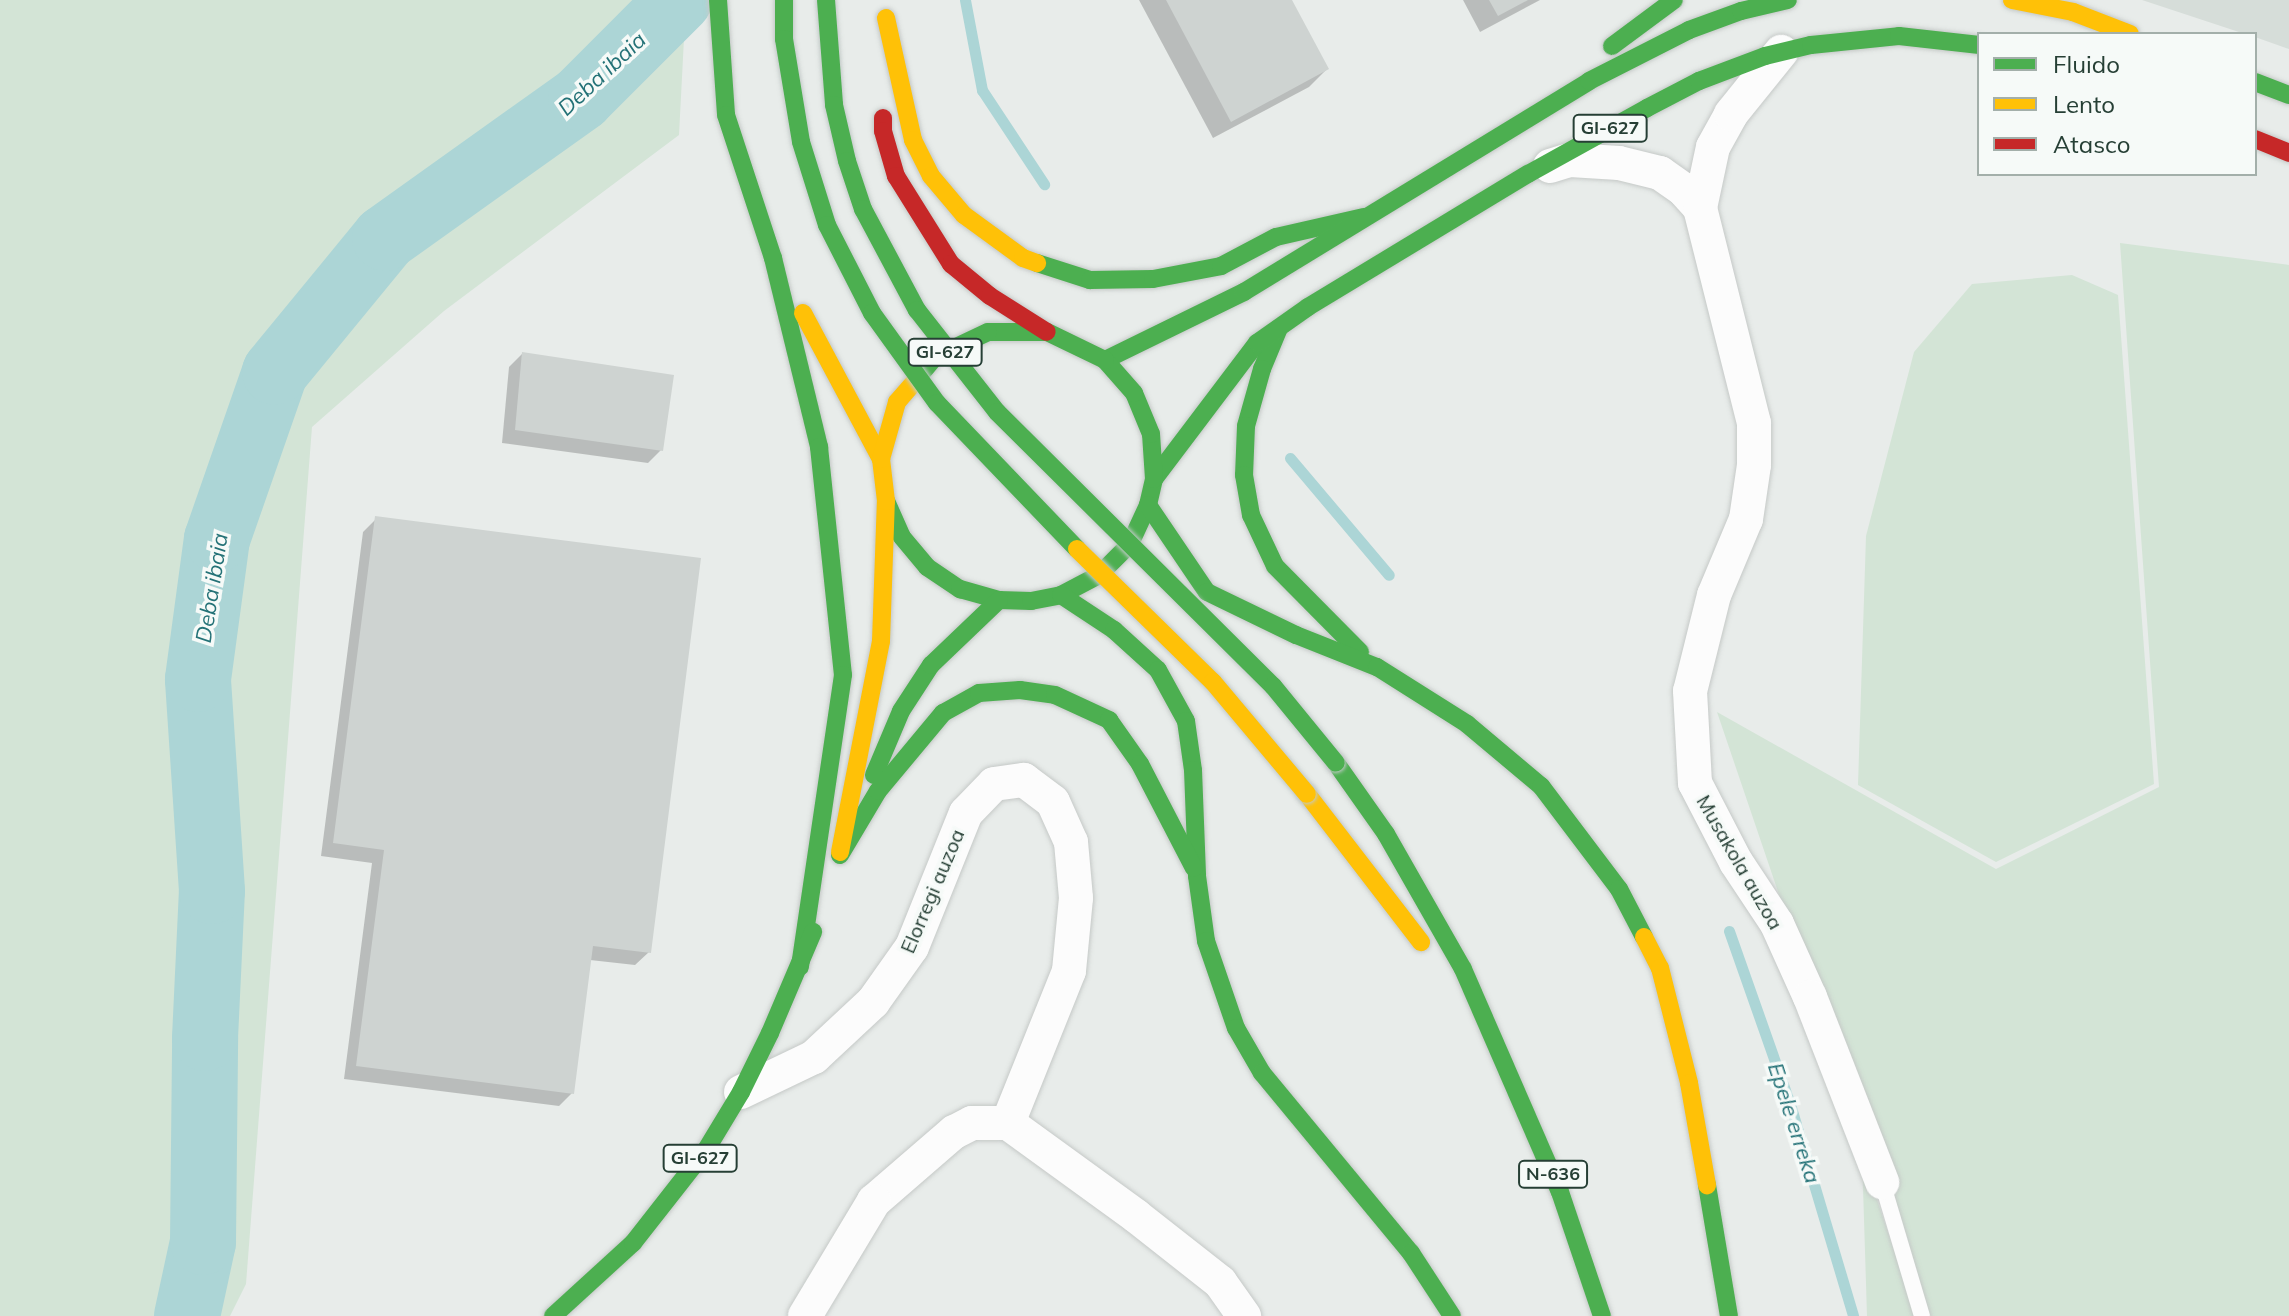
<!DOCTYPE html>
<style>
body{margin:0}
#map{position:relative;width:2289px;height:1316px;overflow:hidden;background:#e8ecea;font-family:Mulish,sans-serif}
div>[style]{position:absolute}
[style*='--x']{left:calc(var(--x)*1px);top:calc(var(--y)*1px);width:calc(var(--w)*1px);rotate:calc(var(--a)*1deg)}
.built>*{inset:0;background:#d6ddd9}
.green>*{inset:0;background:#d3e4d6}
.shadow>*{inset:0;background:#0003}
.stream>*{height:11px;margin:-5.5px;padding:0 5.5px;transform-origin:5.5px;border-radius:5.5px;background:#acd5d6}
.river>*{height:66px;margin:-33px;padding:0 33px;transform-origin:33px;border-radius:33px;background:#acd5d6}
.building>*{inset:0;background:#ced3d1}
.roads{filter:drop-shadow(0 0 2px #c5c9c7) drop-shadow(0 0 2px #c5c9c7)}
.lane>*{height:16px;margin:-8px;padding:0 8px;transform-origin:8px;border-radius:8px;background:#fcfcfc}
.street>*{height:34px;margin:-17px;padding:0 17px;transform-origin:17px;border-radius:17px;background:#fcfcfc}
.fast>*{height:18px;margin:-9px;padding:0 9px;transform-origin:9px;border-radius:9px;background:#4caf50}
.slow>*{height:18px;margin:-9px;padding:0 9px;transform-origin:9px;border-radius:9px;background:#ffc107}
.jam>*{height:18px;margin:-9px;padding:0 9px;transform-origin:9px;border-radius:9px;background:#c62828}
.bridges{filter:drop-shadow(0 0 2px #c3cac8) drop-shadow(0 0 2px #c3cac8)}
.fast-bridge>*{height:18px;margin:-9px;padding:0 9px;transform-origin:9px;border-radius:9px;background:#4caf50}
.slow-bridge>*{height:18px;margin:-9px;padding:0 9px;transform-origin:9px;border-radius:9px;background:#ffc107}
span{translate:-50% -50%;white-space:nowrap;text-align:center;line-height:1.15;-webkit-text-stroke:7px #f6faf8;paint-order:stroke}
.shield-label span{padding:2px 6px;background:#f6faf8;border:2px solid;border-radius:6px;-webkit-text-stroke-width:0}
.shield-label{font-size:18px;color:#263f35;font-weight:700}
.street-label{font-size:20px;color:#263f35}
.water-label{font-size:22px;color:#247277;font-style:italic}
.legend{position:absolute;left:1977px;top:32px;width:280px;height:144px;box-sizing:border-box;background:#f6faf8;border:2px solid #a3afaa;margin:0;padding:10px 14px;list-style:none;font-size:24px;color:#263f35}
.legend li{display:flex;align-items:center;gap:16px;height:40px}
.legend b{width:40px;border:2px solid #a3afaa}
</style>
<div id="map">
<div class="built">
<i style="clip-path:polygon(2142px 0,2289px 0,2289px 49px,2255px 37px,2255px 34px,2245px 34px)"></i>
</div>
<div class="green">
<i style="clip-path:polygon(0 0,686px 0,679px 135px,444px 311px,312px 427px,246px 1284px,230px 1316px,0 1316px)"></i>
<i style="clip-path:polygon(2120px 243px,2289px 265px,2289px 1316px,1922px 1316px,1717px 712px,1996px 869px,2159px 787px)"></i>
<i style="clip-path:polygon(2072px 275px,2118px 295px,2154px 784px,1996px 862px,1858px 785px,1866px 536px,1914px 352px,1972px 284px)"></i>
<i style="clip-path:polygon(1862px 1155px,1916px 1316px,1867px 1316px)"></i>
</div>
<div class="shadow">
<i style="clip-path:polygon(1139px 0,1290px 0,1327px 69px,1309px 87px,1213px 138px)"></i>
<i style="clip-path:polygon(1463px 0,1540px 0,1480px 32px)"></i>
<i style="clip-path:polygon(522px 354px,661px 450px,648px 463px,502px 443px,509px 367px)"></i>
<i style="clip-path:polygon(376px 519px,649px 952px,635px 965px,590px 960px,572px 1093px,559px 1106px,344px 1079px,372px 863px,321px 856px,363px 532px)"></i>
</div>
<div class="stream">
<i style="--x:965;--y:0;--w:92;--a:79.3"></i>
<i style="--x:982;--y:90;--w:113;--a:56.6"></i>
<i style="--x:1290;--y:458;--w:153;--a:49.8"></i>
<i style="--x:1729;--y:931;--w:183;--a:70.6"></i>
<i style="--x:1790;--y:1104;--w:221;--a:73.4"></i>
</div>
<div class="river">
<i style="--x:187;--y:1316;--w:76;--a:-77.8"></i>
<i style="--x:203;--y:1242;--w:204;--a:-89.4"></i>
<i style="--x:205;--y:1038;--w:147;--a:-87.3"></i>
<i style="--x:212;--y:891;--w:212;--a:-93.8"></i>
<i style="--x:198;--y:679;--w:141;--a:-82.3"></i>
<i style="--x:217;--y:539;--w:177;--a:-70.8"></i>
<i style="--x:275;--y:372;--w:173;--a:-50.6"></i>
<i style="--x:385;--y:238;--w:241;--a:-35.5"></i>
<i style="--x:581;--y:98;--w:139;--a:-45"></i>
</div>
<div class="building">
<i style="clip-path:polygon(1166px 0,1292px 0,1329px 69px,1231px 122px)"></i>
<i style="clip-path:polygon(1489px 0,1528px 0,1498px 16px)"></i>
<i style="clip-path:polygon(522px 352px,674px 375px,663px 451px,515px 430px)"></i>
<i style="clip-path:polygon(375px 516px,701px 558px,651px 953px,593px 946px,574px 1094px,356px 1066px,384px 850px,333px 843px)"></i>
</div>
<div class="roads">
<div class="lane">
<i style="--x:1882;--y:1182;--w:140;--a:73.4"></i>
</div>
<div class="street">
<i style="--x:1550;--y:166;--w:21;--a:-17"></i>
<i style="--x:1570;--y:160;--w:49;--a:3.5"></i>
<i style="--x:1619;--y:163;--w:42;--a:13.7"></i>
<i style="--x:1660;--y:173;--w:28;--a:35"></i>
<i style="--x:1683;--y:189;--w:25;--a:48"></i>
<i style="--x:1700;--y:208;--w:222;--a:75.9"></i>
<i style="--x:1754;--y:423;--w:42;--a:90"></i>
<i style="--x:1754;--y:465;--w:55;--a:98.4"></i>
<i style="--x:1746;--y:519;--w:82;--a:112.8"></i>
<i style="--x:1714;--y:595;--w:99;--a:104"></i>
<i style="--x:1690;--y:691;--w:92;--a:86.9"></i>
<i style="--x:1695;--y:783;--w:89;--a:62.6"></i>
<i style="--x:1736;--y:862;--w:74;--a:56.5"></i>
<i style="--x:1777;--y:924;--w:80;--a:65.7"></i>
<i style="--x:1810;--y:997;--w:199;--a:68.7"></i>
<i style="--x:1700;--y:208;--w:62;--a:-78"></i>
<i style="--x:1713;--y:147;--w:38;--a:-61"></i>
<i style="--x:1731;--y:114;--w:80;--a:-51.1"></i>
<i style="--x:741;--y:1092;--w:81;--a:-25.6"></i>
<i style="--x:814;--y:1057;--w:81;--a:-43"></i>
<i style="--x:873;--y:1002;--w:67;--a:-54.7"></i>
<i style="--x:912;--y:947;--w:144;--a:-68.1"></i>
<i style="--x:966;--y:813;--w:40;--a:-46"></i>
<i style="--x:994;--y:784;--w:30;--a:-8"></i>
<i style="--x:1024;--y:780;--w:36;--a:37"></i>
<i style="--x:1053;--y:802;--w:44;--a:65.8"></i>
<i style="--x:1071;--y:842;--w:56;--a:84.9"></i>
<i style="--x:1076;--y:898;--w:73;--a:95.5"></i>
<i style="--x:1069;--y:971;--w:164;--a:111.9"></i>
<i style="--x:1008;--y:1123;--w:36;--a:180"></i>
<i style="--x:972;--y:1123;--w:20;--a:153"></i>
<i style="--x:954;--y:1132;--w:106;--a:139.2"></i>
<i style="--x:874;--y:1201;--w:134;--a:121"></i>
<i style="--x:1008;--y:1123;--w:158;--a:36"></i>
<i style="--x:1136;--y:1216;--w:107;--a:38.2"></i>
<i style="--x:1220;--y:1282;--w:42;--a:54.8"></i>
</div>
<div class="fast">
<i style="--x:718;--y:0;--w:115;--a:86"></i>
<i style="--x:726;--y:115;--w:151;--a:71.8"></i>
<i style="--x:773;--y:258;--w:195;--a:76.3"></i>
<i style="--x:819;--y:447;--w:229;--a:84"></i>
<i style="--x:843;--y:675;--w:295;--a:98.4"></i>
<i style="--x:1612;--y:46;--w:77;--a:-36.6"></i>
<i style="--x:2255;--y:82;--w:36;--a:21"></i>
<i style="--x:1037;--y:263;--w:56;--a:17.8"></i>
<i style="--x:1090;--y:280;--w:63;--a:-0.9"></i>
<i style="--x:1153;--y:279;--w:69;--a:-10.8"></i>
<i style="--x:1221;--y:266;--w:62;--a:-27.8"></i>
<i style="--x:1276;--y:237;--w:90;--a:-12.8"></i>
<i style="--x:1279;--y:328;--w:44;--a:112.5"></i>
<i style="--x:1262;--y:369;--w:59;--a:105.7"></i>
<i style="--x:1246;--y:426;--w:49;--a:92.3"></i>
<i style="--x:1244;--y:475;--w:41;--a:80.1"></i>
<i style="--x:1251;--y:515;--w:56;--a:64.8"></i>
<i style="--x:1275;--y:566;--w:121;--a:45.3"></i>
<i style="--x:1105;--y:360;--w:155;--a:-26.1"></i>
<i style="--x:1244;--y:292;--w:404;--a:-31.4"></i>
<i style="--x:1589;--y:81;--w:112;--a:-27"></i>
<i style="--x:1689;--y:30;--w:55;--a:-20.1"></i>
<i style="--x:1741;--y:11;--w:48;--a:-13.2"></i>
<i style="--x:1154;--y:479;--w:171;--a:-52.9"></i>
<i style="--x:1257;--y:343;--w:62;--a:-35.2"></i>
<i style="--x:1308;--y:307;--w:257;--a:-31.2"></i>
<i style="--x:1528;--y:174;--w:136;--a:-29"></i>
<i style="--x:1647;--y:108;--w:59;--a:-27.4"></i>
<i style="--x:1699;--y:81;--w:71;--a:-20.7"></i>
<i style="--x:1765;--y:56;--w:47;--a:-13.4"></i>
<i style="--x:1811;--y:45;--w:88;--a:-5.8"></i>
<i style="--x:1899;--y:36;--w:81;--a:6.4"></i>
<i style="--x:886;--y:501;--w:39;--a:66"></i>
<i style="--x:902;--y:537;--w:39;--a:50"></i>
<i style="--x:927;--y:567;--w:40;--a:34"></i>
<i style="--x:960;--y:589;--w:41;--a:15.8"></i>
<i style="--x:999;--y:600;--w:32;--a:2"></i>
<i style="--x:1031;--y:601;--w:31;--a:-11"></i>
<i style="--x:1061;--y:595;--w:43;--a:-27.8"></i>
<i style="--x:1099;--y:575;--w:44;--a:-45"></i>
<i style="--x:1130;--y:544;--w:43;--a:-65.2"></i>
<i style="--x:1148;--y:505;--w:27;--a:-77"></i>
<i style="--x:1154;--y:479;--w:45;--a:-93.8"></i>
<i style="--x:1151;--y:434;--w:44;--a:-112.5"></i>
<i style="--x:1134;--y:393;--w:44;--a:-131.3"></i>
<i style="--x:1105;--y:360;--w:64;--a:-154.2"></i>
<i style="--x:1047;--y:332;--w:59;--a:180"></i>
<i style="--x:988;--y:332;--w:59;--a:154.7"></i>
<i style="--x:935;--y:357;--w:31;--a:130"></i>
<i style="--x:1148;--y:505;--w:105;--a:55.9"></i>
<i style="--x:1207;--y:592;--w:99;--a:25.8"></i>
<i style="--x:1296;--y:635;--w:87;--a:21.6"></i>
<i style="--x:1377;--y:667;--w:107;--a:32.3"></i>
<i style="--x:1467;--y:724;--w:97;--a:40"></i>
<i style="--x:1541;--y:786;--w:129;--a:52.9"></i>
<i style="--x:1619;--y:889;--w:54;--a:62.5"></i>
<i style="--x:1061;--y:595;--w:64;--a:33.4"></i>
<i style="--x:1114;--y:630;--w:59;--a:42.3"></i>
<i style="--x:1158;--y:670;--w:58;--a:61.2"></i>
<i style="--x:1186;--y:721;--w:49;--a:81.9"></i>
<i style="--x:1193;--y:770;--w:106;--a:87.8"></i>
<i style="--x:1197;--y:876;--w:66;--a:82.1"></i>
<i style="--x:1206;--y:941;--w:92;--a:71"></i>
<i style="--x:1236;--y:1028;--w:52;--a:60"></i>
<i style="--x:1262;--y:1073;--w:234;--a:50.4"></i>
<i style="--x:1411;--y:1253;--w:75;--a:56.9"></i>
<i style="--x:1336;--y:763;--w:87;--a:54.8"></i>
<i style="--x:1386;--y:834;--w:155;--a:60.3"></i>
<i style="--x:1463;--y:969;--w:243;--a:66.5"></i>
<i style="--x:1560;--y:1192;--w:131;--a:71.3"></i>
<i style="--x:874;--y:775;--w:69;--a:-67.1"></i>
<i style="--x:901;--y:711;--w:55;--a:-56.9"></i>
<i style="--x:931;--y:665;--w:94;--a:-43.7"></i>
<i style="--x:840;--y:855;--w:74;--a:-59.3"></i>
<i style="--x:878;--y:791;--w:102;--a:-50.2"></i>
<i style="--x:943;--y:713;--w:41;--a:-29.1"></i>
<i style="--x:979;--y:693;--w:41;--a:-4.2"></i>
<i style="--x:1020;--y:690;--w:35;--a:8"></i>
<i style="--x:1055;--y:695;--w:60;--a:24.8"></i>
<i style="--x:1109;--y:720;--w:54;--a:54.8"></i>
<i style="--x:1140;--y:764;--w:117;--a:62.6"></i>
<i style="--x:1707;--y:1185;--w:133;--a:80.5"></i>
<i style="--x:553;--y:1316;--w:108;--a:-42.4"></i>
<i style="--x:633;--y:1243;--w:118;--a:-51.9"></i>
<i style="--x:706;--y:1150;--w:68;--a:-58.9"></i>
<i style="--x:741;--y:1092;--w:66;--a:-63.8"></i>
<i style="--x:770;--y:1033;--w:110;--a:-66.9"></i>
</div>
<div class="slow">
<i style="--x:2012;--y:0;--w:62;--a:11.1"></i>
<i style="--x:2073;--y:12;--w:61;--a:21.1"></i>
<i style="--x:886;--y:18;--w:125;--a:77.5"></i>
<i style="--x:913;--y:140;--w:40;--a:63.4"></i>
<i style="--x:931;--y:176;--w:51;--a:49.8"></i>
<i style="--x:964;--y:215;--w:73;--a:36.1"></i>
<i style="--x:1023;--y:258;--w:15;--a:20"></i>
<i style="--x:803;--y:313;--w:166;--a:61.9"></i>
<i style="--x:1307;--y:794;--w:187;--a:52.4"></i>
<i style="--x:840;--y:852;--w:215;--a:-79"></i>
<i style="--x:881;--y:641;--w:140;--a:-88"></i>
<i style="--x:886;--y:501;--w:42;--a:-96.8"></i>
<i style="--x:881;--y:459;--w:59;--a:-74.3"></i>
<i style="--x:897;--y:402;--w:28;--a:-49"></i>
<i style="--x:1644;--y:937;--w:35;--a:63"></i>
<i style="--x:1660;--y:968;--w:119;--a:75.8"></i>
<i style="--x:1689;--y:1083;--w:104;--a:80"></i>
</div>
<div class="jam">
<i style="--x:883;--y:118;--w:13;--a:90"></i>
<i style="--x:883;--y:131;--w:47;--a:73.9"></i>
<i style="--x:896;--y:176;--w:104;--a:58"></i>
<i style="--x:951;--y:264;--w:50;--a:39.4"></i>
<i style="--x:990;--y:296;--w:67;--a:32.3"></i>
<i style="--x:2255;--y:139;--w:37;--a:22"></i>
</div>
</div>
<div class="bridges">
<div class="fast-bridge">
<i style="--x:784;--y:0;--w:39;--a:90"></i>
<i style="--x:784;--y:39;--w:104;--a:80.6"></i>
<i style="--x:801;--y:142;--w:87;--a:72.6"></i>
<i style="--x:827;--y:225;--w:99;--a:62.9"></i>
<i style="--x:872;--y:313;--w:111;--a:54.2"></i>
<i style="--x:937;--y:403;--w:202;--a:46.2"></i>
<i style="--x:826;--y:0;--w:105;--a:85.6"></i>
<i style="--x:834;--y:105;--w:57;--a:76.9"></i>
<i style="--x:847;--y:161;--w:51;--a:71.6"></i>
<i style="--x:863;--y:209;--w:115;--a:61.9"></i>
<i style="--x:917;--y:310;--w:130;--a:51.9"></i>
<i style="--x:997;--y:412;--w:389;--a:44.8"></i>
<i style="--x:1273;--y:686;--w:99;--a:50.7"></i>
</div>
<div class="slow-bridge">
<i style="--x:1077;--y:549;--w:190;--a:44.4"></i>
<i style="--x:1213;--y:682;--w:146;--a:50"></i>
</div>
</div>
<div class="shield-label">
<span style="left:1610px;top:128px">GI-627</span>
<span style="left:945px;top:352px">GI-627</span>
<span style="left:700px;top:1158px">GI-627</span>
<span style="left:1553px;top:1174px">N-636</span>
</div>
<div class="street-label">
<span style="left:1740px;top:862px;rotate:60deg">Musakola auzoa</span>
<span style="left:932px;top:891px;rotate:-67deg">Elorregi auzoa</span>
</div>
<div class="water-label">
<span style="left:602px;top:74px;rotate:-43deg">Deba ibaia</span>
<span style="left:212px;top:588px;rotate:-81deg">Deba ibaia</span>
<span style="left:1794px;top:1123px;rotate:72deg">Epele erreka</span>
</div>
<ul class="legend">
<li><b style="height:10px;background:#4caf50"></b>Fluido</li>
<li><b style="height:10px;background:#ffc107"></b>Lento</li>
<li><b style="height:10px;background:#c62828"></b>Atasco</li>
</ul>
</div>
